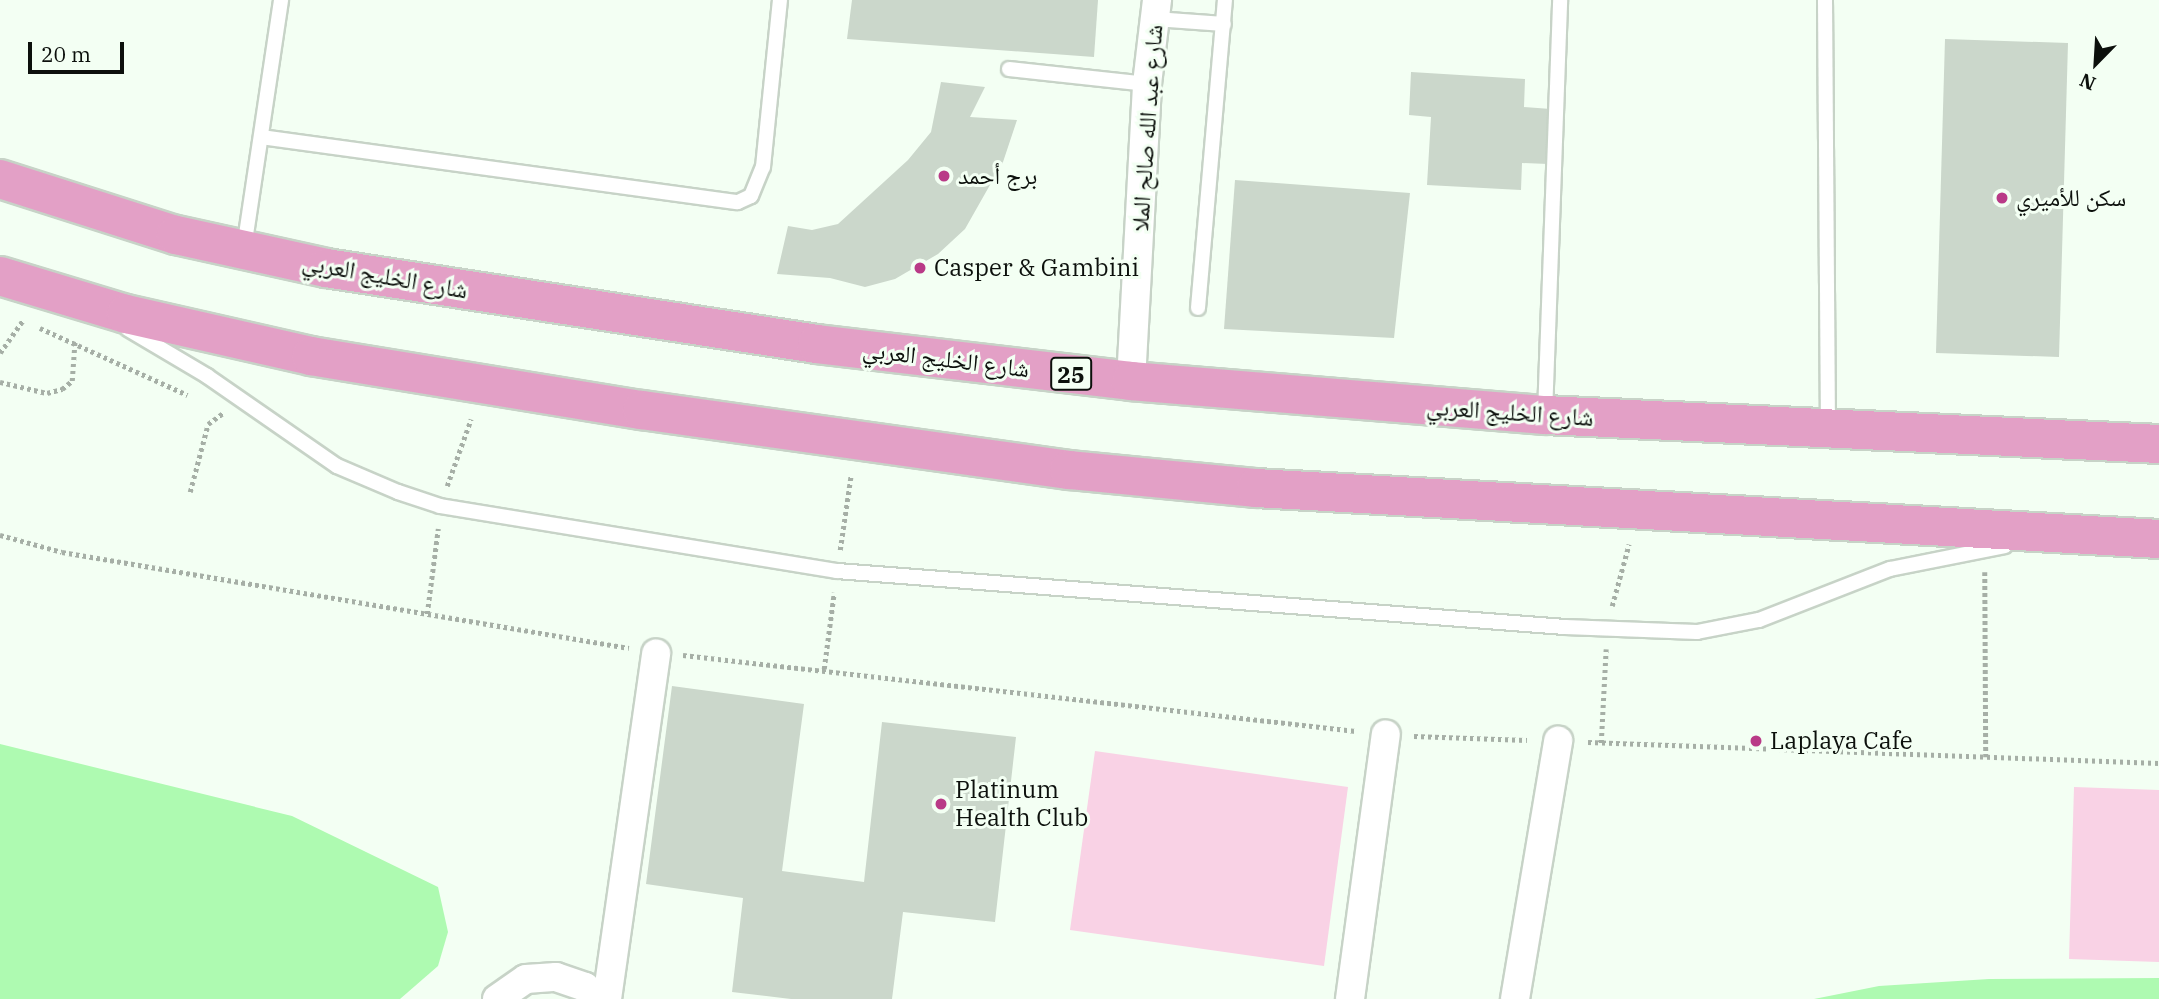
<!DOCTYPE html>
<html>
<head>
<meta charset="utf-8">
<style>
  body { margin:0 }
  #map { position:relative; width:2159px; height:999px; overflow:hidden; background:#f3fff3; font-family:"IBM Plex Serif","Noto Naskh Arabic",serif }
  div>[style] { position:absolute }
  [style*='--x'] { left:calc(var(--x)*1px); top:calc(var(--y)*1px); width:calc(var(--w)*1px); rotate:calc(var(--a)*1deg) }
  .green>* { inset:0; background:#f9d2e5 }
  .water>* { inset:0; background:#aefab1 }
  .building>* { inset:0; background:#cbd7cb }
  .path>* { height:4.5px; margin-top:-2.25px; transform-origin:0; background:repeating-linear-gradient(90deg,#a6afa6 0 3.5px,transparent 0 7px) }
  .roads { filter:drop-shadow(2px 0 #c7d3c7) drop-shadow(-2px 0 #c7d3c7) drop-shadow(0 2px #c7d3c7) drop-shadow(0 -2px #c7d3c7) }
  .lane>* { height:14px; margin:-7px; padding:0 7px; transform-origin:7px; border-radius:7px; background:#fff }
  .street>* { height:28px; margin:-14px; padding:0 14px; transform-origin:14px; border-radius:14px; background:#fff }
  .primary>* { height:38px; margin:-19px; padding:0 19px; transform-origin:19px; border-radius:19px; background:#e3a0c6 }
  .dots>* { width:19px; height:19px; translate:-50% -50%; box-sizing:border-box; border:4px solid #f3fff3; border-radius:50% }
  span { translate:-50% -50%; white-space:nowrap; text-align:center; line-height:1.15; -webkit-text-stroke:6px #f3fff3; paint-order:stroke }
  .shield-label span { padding:2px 5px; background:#f3fff3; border:2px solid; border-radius:5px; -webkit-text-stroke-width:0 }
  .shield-label { font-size:23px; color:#0c100c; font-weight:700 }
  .street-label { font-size:24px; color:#0c100c }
  .poi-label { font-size:24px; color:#0c100c }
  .left { translate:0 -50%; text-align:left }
  .north { position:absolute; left:2061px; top:28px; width:70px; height:70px; -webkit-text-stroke:5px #f3fff3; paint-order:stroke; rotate:204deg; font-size:19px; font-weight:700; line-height:28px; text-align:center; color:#0c100c }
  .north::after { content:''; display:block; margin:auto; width:24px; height:32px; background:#0c100c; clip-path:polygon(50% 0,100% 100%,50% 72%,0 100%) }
  .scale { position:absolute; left:28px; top:42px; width:96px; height:32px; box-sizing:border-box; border:4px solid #0c100c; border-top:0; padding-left:9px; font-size:21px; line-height:24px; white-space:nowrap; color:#0c100c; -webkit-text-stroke:5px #f3fff3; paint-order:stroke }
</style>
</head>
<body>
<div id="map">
  <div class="green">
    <i style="clip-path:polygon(1095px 751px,1348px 787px,1324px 966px,1070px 930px)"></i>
    <i style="clip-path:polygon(2074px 787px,2159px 790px,2159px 962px,2069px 959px)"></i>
  </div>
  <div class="water">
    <i style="clip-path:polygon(0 744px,292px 816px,438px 887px,448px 932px,438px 966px,400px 999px,0 999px)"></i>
    <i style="clip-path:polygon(2159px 978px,2159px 999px,1814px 999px,1879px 986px,1989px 979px)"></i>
  </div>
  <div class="building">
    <i style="clip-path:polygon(852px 0,1098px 0,1094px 57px,847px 39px)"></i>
    <i style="clip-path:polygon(1945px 39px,2068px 43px,2059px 357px,1936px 353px)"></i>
    <i style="clip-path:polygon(1411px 72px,1525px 79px,1524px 107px,1551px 109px,1548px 164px,1522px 163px,1521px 190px,1427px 185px,1431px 117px,1409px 115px)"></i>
    <i style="clip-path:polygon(941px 82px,985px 87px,970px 117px,1017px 120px,1003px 162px,965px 229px,938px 254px,895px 279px,865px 287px,830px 278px,777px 274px,788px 226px,812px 230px,838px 224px,908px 160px,931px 132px)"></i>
    <i style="clip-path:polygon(1235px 180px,1410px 193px,1394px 338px,1224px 329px)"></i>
    <i style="clip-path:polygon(672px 686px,804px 704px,782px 871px,864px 882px,882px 722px,1016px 737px,995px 922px,903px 912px,892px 999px,791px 999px,732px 992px,743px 898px,646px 884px)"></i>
  </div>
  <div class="path">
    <i style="--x:40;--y:328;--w:162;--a:24.4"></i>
    <i style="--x:0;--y:353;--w:39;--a:-55"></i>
    <i style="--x:0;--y:382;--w:48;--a:13.2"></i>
    <i style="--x:47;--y:393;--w:16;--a:-15"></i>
    <i style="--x:62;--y:389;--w:13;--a:-39"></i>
    <i style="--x:72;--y:381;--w:39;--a:-86"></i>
    <i style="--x:447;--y:486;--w:71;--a:-70.3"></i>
    <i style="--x:190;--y:492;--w:70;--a:-75.2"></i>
    <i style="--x:208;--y:424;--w:19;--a:-36"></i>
    <i style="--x:0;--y:535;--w:64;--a:15.3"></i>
    <i style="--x:62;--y:552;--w:575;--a:9.61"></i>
    <i style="--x:840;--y:550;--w:76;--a:-81.7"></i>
    <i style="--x:1985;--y:572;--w:185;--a:89.7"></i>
    <i style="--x:1612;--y:606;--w:64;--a:-74.7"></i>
    <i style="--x:427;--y:614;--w:86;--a:-82.6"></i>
    <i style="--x:683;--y:655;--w:677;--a:6.44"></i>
    <i style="--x:824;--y:669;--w:77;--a:-82.5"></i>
    <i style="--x:1414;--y:736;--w:113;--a:2"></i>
    <i style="--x:1588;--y:742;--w:571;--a:2.11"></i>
    <i style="--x:1601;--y:743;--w:94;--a:-87"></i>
  </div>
  <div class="roads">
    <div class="lane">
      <i style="--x:1825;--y:0;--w:426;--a:89.6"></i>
      <i style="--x:1155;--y:19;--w:69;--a:4.1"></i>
      <i style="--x:1009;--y:69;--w:139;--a:6.2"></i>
      <i style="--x:261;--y:137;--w:481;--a:7.8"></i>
      <i style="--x:738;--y:202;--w:14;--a:-25"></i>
      <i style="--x:751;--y:196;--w:31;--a:-68"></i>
      <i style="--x:763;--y:167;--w:168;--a:-84.2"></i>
      <i style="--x:244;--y:248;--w:251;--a:-81.5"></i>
      <i style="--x:1198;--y:308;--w:309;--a:-85"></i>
      <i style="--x:128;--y:329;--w:92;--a:30.7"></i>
      <i style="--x:207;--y:376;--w:158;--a:34.7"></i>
      <i style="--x:337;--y:466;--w:66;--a:23.1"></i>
      <i style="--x:398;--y:492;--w:44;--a:18.4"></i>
      <i style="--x:440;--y:506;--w:402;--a:9.3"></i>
      <i style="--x:837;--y:571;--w:730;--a:4.4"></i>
      <i style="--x:1565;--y:627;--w:132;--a:2.2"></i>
      <i style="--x:1697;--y:632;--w:63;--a:-11"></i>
      <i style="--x:1759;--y:620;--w:141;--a:-21.3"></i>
      <i style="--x:1890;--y:569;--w:117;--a:-11.3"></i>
      <i style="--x:1545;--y:414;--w:414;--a:-87.9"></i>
    </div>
    <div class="street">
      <i style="--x:1131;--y:381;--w:297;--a:-86.9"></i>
      <i style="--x:1147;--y:84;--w:85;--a:-83.2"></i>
      <i style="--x:497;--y:999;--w:35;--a:-35"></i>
      <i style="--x:526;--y:979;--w:30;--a:-4"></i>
      <i style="--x:556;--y:977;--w:31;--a:19"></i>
      <i style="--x:585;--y:987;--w:16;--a:47"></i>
      <i style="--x:607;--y:999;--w:349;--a:-81.9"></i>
      <i style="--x:1350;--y:999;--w:267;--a:-82.3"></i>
      <i style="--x:1515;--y:999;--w:262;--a:-80.5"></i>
    </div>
    <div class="primary">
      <i style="--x:0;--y:179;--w:185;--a:17.7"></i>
      <i style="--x:176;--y:235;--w:154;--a:12.4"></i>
      <i style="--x:326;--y:268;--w:497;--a:8.8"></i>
      <i style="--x:817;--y:344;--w:316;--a:6.7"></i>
      <i style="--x:1131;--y:381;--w:415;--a:4.7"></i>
      <i style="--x:1545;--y:415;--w:615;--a:2.7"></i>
      <i style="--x:0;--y:276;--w:132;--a:16.8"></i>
      <i style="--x:126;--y:314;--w:190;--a:12.8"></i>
      <i style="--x:311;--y:356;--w:335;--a:9.3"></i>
      <i style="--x:642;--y:410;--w:431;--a:8"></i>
      <i style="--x:1069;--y:470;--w:188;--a:5.5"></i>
      <i style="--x:1256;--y:488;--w:904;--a:3.23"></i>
    </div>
  </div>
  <div class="dots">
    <i style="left:944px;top:176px;background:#b93a87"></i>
    <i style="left:2002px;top:198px;background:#b93a87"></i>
    <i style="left:920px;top:268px;background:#b93a87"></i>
    <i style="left:1756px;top:741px;background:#b93a87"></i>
    <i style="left:941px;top:804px;background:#b93a87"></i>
  </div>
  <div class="shield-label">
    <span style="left:1071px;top:374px">25</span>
  </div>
  <div class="street-label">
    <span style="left:1147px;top:128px;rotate:-86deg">شارع عبد الله صالح الملا</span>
    <span style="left:385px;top:276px;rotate:10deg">شارع الخليج العربي</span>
    <span style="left:946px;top:359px;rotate:7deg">شارع الخليج العربي</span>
    <span style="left:1510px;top:412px;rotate:4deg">شارع الخليج العربي</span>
  </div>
  <div class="poi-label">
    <span class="left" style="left:958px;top:176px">برج أحمد</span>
    <span class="left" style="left:2016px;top:198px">سكن للأميري</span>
    <span class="left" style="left:934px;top:268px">Casper &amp; Gambini</span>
    <span class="left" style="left:1770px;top:741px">Laplaya Cafe</span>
    <span class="left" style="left:955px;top:804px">Platinum<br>Health Club</span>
  </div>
  <div class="north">N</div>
  <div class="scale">20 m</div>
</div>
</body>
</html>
